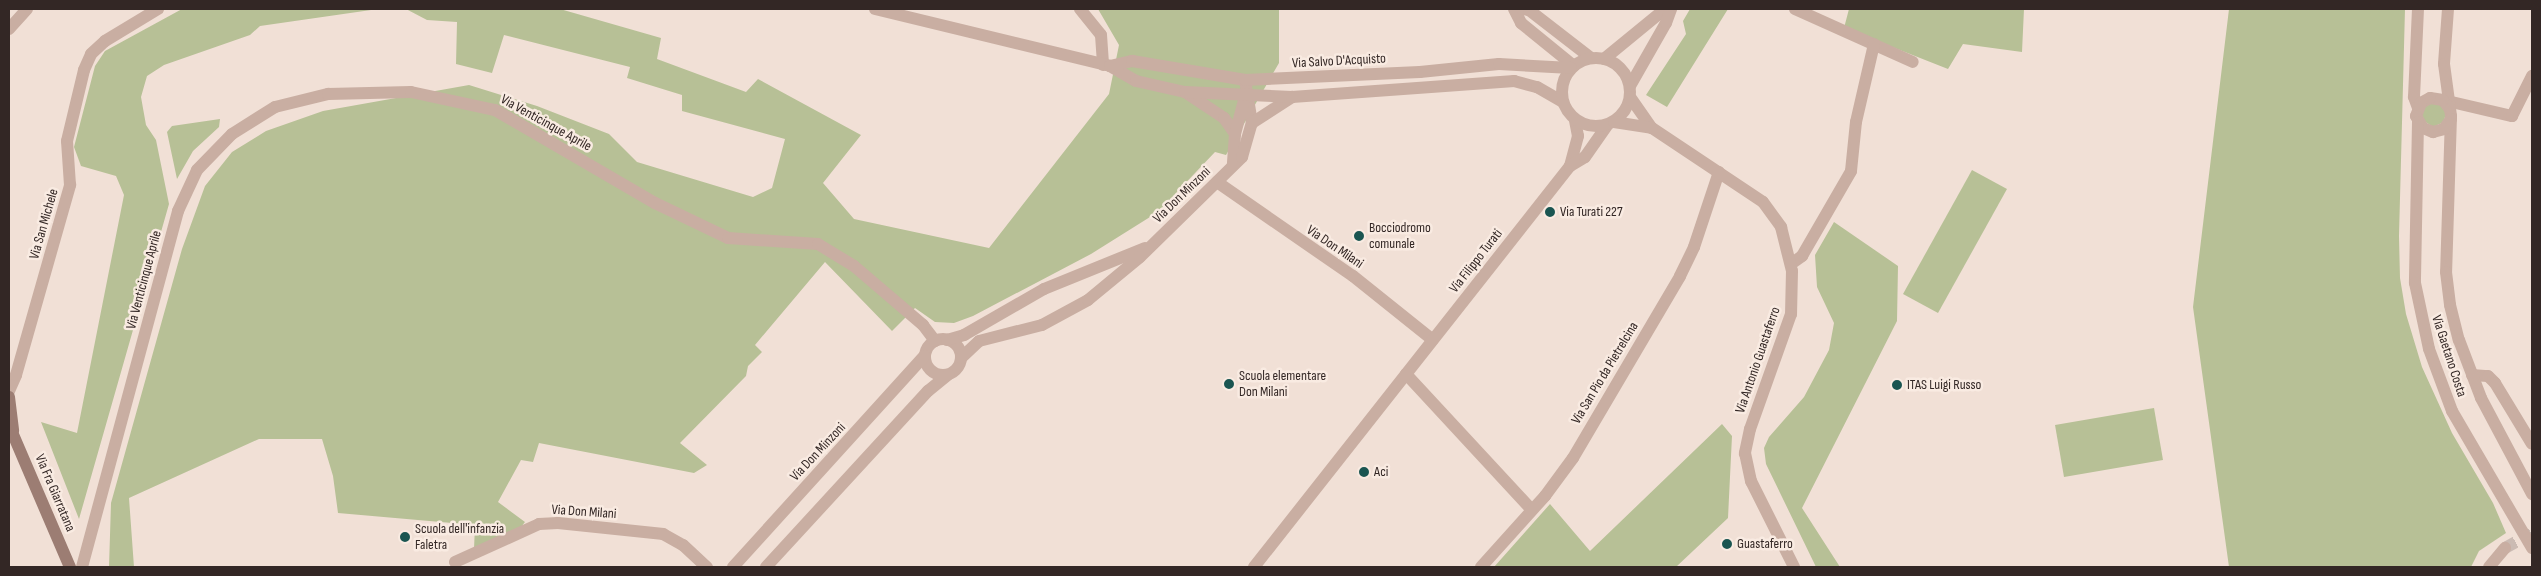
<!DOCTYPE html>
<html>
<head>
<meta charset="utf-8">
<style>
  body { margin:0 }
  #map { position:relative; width:2541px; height:576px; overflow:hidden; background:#f1e0d6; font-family:"Sofia Sans Condensed",sans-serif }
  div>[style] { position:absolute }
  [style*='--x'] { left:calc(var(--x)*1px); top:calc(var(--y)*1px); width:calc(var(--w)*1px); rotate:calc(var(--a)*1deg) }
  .green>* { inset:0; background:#b7c096 }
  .minor-tunnel>* { height:12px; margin-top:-6px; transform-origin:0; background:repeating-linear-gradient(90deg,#cbbbb3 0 12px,transparent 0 18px) }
  .minor>* { height:12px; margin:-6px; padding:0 6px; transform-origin:6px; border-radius:6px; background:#c9aea2 }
  .minor>.ring { margin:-6px; padding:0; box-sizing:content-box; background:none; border:12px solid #c9aea2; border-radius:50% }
  .tertiary>* { height:12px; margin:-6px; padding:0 6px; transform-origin:6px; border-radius:6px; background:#c9aea2 }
  .tertiary>.ring { margin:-6px; padding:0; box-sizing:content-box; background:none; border:12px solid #c9aea2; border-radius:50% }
  .secondary>* { height:12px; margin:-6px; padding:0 6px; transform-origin:6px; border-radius:6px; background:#9c7d73 }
  .dots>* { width:14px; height:14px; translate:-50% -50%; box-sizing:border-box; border:2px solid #f9ebe2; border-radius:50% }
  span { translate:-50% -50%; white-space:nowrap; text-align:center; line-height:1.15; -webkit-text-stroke:5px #f9ebe2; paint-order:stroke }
  .street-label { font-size:14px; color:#332725 }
  .poi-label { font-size:14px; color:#332725 }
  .left { translate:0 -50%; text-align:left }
  .frame { position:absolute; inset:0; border:10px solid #332725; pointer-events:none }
</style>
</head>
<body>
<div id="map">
  <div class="green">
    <i style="clip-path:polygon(182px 9px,378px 9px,260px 26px,250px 35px,164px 65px,147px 76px,141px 97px,146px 125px,156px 140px,169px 204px,79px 519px,41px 422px,77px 433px,124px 195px,116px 176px,81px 166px,74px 147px,95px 66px,105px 51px)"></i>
    <i style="clip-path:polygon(406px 9px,560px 9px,661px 38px,657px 59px,746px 92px,758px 79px,861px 135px,823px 183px,854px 219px,989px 248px,1109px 94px,1119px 45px,1098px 9px,1279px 9px,1279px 63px,1226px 155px,1215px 152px,1158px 212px,1091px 254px,973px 316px,954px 323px,935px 322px,915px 308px,892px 331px,825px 262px,755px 345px,762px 352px,748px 366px,746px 376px,680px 443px,707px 465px,694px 473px,539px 443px,533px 462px,521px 460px,498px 502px,525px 522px,521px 527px,474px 549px,475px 525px,338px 513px,333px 476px,322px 439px,259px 439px,129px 498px,134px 567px,109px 567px,111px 503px,182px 249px,205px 186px,232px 152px,266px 131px,323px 111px,469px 85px,537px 106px,609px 134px,637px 162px,753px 197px,772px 188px,785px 139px,682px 111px,682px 95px,627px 78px,630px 67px,504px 35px,492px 73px,456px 64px,457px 22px,427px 20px)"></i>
    <i style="clip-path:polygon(1690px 9px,1728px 9px,1667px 107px,1646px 95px,1686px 34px,1683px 21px)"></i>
    <i style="clip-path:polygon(1849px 9px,2024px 9px,2022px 52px,1963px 44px,1948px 69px,1844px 28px)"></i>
    <i style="clip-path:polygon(2229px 9px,2405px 9px,2399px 236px,2400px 278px,2406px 314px,2422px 367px,2452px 433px,2493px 503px,2506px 533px,2479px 551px,2471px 567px,2229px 567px,2193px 307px)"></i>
    <i style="clip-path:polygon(2428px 103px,2440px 104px,2446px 111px,2444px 122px,2433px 127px,2421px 119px,2422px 110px)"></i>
    <i style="clip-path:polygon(220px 119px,219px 127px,193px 151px,177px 179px,167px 132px,172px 126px)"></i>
    <i style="clip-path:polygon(1972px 170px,2007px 189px,1938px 313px,1903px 294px)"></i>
    <i style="clip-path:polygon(1834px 222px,1898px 266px,1897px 321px,1802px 508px,1840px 567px,1816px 567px,1766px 464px,1764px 448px,1769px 437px,1804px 397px,1829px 350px,1834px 323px,1817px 287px,1815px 255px)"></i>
    <i style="clip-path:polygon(2154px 408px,2163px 460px,2064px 477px,2055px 425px)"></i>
    <i style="clip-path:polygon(1722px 424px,1732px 436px,1728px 518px,1676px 567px,1494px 567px,1550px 504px,1590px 551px)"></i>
  </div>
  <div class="minor-tunnel">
    <i style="--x:2505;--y:548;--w:31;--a:-29"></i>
  </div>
  <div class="minor">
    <i style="--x:1080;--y:9;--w:33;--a:51"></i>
    <i style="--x:1101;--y:35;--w:30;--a:86"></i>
    <i style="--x:1514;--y:9;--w:16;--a:63"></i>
    <i style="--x:1521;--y:23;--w:68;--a:39.1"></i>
    <i style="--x:1522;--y:9;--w:7;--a:8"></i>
    <i style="--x:1529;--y:10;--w:78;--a:37.7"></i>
    <i style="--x:1795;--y:9;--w:129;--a:24.2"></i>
    <i style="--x:1604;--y:59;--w:79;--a:-39.3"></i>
    <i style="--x:1245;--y:80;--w:44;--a:80.8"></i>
    <i style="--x:1630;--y:86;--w:73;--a:-60.3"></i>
    <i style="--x:1666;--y:23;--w:15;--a:-70"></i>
    <i style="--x:1185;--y:92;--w:47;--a:33.7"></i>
    <i style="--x:1224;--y:118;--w:19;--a:55"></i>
    <i style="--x:1235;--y:134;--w:31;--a:94"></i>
    <i style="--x:2443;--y:100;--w:71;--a:13.1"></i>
    <i style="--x:2512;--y:116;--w:45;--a:-63.4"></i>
    <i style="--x:1235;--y:134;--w:38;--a:-75"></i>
    <i style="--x:1570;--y:166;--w:31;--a:-75"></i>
    <i style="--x:1578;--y:136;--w:16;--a:-101"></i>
    <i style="--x:1217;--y:182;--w:165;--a:34.7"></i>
    <i style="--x:1353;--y:276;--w:102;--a:38.7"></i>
    <i style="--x:1791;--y:264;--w:14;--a:-36"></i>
    <i style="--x:1802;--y:256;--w:98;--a:-60"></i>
    <i style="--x:1851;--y:171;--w:49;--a:-84.2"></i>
    <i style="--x:1856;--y:122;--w:80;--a:-77"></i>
    <i class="ring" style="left:925px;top:339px;width:24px;height:24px"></i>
    <i style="--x:947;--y:340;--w:18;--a:-16"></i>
    <i style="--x:964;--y:335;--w:92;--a:-29.9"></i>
    <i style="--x:1044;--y:289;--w:109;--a:-22.1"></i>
    <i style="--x:961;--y:358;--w:25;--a:-43"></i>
    <i style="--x:979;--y:341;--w:65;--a:-14.3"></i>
    <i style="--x:1042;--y:325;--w:52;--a:-28.5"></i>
    <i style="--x:1088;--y:300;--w:67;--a:-39.6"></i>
    <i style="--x:1140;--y:257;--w:143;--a:-44.4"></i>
    <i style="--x:1242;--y:157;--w:35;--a:-74"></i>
    <i style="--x:1252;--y:123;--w:48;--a:-33"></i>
    <i style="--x:1406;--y:374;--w:185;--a:47.2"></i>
    <i style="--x:2472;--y:375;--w:16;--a:4"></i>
    <i style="--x:2488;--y:376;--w:10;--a:45"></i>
    <i style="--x:2495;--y:383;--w:71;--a:58.8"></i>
    <i style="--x:9;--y:391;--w:17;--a:-66"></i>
    <i style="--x:16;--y:375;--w:198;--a:-74.1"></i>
    <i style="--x:70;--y:185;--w:44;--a:-93.9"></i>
    <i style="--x:67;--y:141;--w:73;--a:-76.5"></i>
    <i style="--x:84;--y:70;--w:17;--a:-66"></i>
    <i style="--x:91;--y:54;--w:19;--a:-43"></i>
    <i style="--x:105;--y:41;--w:62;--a:-31.1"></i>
    <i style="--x:455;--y:562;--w:92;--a:-24.3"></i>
    <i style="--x:539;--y:524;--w:19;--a:-3"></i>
    <i style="--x:558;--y:523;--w:106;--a:6"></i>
    <i style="--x:663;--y:534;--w:23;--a:29"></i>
    <i style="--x:683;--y:545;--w:33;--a:43"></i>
    <i style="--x:82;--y:567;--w:369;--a:-74.9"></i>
    <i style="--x:178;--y:211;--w:45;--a:-65.1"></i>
    <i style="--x:197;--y:170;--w:50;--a:-45.8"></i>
    <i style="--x:232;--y:134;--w:51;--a:-32.1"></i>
    <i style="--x:275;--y:107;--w:55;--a:-13.8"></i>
    <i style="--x:328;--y:94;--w:83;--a:-1.4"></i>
    <i style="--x:411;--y:92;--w:86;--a:12.1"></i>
    <i style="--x:495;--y:110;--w:185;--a:30.2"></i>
    <i style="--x:655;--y:203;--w:81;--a:25.6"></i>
    <i style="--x:728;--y:238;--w:90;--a:3.8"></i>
    <i style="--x:818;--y:244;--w:42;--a:31.4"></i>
    <i style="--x:854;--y:266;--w:91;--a:40.5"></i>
    <i style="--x:923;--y:325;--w:20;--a:53"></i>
    <i style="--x:733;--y:567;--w:285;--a:-47.8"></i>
    <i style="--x:766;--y:567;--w:239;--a:-47.4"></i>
    <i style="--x:928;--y:391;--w:26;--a:-39"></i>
    <i style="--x:1254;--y:567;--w:511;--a:-51.76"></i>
    <i style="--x:1570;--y:166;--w:17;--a:-31"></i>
    <i style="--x:1585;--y:157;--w:39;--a:-55"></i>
    <i style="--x:1481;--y:567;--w:96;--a:-48"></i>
    <i style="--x:1545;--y:496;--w:47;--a:-53.6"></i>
    <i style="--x:1573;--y:458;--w:211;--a:-59.5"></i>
    <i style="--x:1680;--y:276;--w:32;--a:-64"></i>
    <i style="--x:1694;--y:247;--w:79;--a:-71.6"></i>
    <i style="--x:2489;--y:567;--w:25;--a:-50"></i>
  </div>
  <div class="tertiary">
    <i style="--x:875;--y:9;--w:242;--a:13.6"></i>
    <i style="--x:1110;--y:66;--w:30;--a:30"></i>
    <i style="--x:1136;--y:81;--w:50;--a:12.7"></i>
    <i style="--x:1185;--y:92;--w:107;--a:2.7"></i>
    <i style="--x:1292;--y:97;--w:223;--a:-4.1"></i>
    <i style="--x:1514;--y:81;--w:24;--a:15"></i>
    <i style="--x:1537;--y:87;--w:30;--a:30"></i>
    <i style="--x:2448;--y:9;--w:55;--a:94.2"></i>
    <i style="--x:2444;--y:64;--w:52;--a:82.3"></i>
    <i style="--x:2451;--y:116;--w:156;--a:91.8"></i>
    <i style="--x:2446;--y:272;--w:33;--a:83"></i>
    <i style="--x:2450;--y:305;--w:36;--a:76"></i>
    <i style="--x:2459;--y:340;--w:62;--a:69.2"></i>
    <i style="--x:2481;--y:398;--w:109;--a:62"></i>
    <i style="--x:9;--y:29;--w:27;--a:-48"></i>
    <i class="ring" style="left:1562px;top:58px;width:56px;height:56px"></i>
    <i style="--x:1110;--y:66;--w:23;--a:-13"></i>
    <i style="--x:1132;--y:61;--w:115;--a:9.5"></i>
    <i style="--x:1245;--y:80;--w:175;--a:-2.6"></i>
    <i style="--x:1420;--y:72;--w:79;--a:-5.8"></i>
    <i style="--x:1499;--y:64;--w:72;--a:3.2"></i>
    <i style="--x:1630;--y:97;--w:38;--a:55"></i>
    <i style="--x:1652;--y:128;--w:133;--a:33.7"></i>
    <i style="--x:1763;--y:202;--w:31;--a:54"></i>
    <i style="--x:1781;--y:227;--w:45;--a:76"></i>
    <i style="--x:1792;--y:271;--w:43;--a:91.3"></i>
    <i style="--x:1791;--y:314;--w:122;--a:109.6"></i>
    <i style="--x:1750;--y:429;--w:25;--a:102"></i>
    <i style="--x:1745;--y:453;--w:29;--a:78"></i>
    <i style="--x:1751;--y:481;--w:96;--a:63.4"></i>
    <i style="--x:2418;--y:108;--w:12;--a:-110"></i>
    <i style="--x:2414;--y:97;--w:88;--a:-87.4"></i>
    <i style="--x:2450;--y:109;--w:11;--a:-128"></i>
    <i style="--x:2443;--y:100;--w:13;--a:-171"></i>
    <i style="--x:2430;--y:98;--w:10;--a:151"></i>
    <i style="--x:2421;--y:103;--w:14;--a:111"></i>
    <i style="--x:2416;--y:116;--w:14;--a:60"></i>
    <i style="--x:2423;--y:128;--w:11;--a:22"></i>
    <i style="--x:2433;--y:132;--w:11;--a:-15"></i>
    <i style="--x:2444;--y:129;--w:12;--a:-55"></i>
    <i style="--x:1614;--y:122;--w:38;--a:9"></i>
    <i style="--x:2418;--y:122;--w:161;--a:91.1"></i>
    <i style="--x:2415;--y:283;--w:67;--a:78"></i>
    <i style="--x:2429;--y:349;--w:66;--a:69.6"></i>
    <i style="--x:2452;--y:411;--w:159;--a:59.7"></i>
  </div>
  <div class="secondary">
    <i style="--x:9;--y:397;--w:34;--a:83"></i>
    <i style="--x:9;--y:425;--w:155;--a:66.8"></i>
  </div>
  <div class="dots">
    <i style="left:1550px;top:212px;background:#1a5551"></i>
    <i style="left:1359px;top:236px;background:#1a5551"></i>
    <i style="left:1229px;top:384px;background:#1a5551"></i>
    <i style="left:1897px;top:385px;background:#1a5551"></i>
    <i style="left:1364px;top:472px;background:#1a5551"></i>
    <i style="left:405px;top:537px;background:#1a5551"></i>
    <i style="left:1727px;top:544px;background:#1a5551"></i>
  </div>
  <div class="street-label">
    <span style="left:1339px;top:61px;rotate:-3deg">Via Salvo D'Acquisto</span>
    <span style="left:546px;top:123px;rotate:29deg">Via Venticinque Aprile</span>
    <span style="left:1182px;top:195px;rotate:-44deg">Via Don Minzoni</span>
    <span style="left:44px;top:224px;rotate:-74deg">Via San Michele</span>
    <span style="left:1335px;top:247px;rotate:34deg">Via Don Milani</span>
    <span style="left:1476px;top:261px;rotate:-52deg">Via Filippo Turati</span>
    <span style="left:144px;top:280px;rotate:-75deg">Via Venticinque Aprile</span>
    <span style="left:2449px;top:356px;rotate:72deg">Via Gaetano Costa</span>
    <span style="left:1758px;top:360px;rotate:-71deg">Via Antonio Guastaferro</span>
    <span style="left:1605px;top:373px;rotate:-59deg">Via San Pio da Pietrelcina</span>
    <span style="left:818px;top:452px;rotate:-47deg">Via Don Minzoni</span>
    <span style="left:55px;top:493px;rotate:67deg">Via Fra Giarratana</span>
    <span style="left:584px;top:512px;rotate:4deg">Via Don Milani</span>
  </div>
  <div class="poi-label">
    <span class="left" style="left:1560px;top:212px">Via Turati 227</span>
    <span class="left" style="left:1369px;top:236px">Bocciodromo<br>comunale</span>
    <span class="left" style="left:1239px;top:384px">Scuola elementare<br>Don Milani</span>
    <span class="left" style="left:1907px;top:385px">ITAS Luigi Russo</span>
    <span class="left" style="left:1374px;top:472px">Aci</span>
    <span class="left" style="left:415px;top:537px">Scuola dell'infanzia<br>Faletra</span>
    <span class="left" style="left:1737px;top:544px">Guastaferro</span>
  </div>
  <div class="frame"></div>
</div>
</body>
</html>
